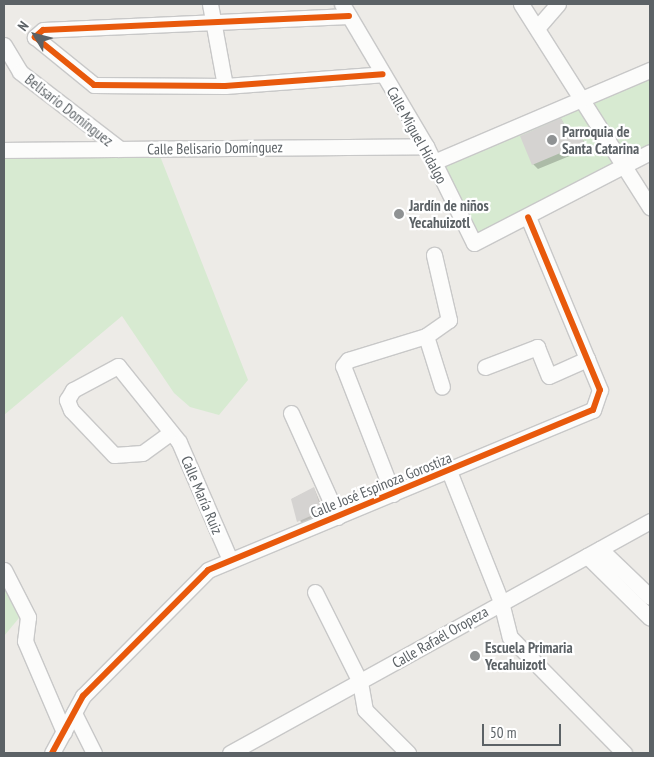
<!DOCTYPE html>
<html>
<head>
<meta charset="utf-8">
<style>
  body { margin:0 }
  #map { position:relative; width:654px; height:757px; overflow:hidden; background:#edebe7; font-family:"PT Sans Narrow",sans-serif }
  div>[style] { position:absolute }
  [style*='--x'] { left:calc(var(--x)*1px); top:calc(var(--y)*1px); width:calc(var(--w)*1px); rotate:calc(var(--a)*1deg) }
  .green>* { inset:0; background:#d7ead1 }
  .shadow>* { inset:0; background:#0003 }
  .building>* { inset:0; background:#d5d3d1 }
  .roads { filter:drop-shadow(1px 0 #c8c8c8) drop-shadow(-1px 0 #c8c8c8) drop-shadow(0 1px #c8c8c8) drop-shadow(0 -1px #c8c8c8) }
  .minor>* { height:15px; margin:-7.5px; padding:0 7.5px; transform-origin:7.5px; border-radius:7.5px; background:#fcfcfb }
  .cycleway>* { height:6px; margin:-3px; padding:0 3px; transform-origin:3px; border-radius:3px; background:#e8590c }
  .dots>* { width:14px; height:14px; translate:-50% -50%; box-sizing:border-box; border:2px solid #fff; border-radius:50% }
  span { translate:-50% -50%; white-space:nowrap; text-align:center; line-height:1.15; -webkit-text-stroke:4.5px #fff; paint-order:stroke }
  .street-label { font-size:15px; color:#5c6266 }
  .poi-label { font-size:15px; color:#5c6266; font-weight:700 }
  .left { translate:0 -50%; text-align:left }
  .frame { position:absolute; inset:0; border:5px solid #5c6266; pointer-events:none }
  .north { position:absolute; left:10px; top:10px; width:50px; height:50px; -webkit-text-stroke:4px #fff; paint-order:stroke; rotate:307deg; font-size:14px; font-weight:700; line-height:20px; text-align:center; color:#5c6266 }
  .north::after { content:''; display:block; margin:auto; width:18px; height:22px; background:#5c6266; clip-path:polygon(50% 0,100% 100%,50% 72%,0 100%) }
  .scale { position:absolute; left:482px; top:724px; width:79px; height:22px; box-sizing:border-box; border:2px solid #5c6266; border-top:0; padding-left:6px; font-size:15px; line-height:18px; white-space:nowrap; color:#5c6266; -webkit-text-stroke:4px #fff; paint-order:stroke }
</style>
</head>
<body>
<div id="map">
  <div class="green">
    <i style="clip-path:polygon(650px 71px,650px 150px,624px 164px,583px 100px)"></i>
    <i style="clip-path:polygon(581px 100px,621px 163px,474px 242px,437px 167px)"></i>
    <i style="clip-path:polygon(4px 156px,160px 156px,248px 380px,219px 415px,190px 407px,174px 393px,122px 316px,4px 415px)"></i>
    <i style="clip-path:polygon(4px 582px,19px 618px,4px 636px)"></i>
  </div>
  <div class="shadow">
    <i style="clip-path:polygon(561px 119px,572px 137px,580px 136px,589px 148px,538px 169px,533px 164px)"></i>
    <i style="clip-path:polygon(314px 488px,325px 514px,302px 525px,292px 499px)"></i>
  </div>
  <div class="building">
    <i style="clip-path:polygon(561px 118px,570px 136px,581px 135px,584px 143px,532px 165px,520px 136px)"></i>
    <i style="clip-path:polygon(314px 487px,322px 511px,297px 522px,291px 499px)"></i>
  </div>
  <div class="roads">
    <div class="minor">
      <i style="--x:210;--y:4;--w:83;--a:79.6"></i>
      <i style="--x:342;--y:4;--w:165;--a:59.4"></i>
      <i style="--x:426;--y:146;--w:108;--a:63.7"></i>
      <i style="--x:474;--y:243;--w:198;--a:-27.3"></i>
      <i style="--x:521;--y:4;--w:241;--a:57.6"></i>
      <i style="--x:349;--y:16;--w:306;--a:177.4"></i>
      <i style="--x:43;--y:30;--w:11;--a:139"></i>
      <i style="--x:35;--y:37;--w:76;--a:39.1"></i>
      <i style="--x:94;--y:85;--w:131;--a:0.4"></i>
      <i style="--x:225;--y:86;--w:158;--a:-4.3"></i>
      <i style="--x:537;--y:28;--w:32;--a:-49"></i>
      <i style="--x:4;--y:45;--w:31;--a:59"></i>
      <i style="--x:20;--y:72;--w:126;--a:37.6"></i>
      <i style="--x:4;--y:150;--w:422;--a:-0.5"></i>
      <i style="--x:434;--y:162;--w:235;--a:-23.1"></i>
      <i style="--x:426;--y:336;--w:28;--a:-35"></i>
      <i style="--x:449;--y:320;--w:67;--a:-103"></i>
      <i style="--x:485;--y:367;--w:56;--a:-21"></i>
      <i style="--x:537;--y:347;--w:31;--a:68"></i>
      <i style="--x:549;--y:376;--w:42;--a:-24.1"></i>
      <i style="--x:291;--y:413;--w:114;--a:65.7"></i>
      <i style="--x:170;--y:433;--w:34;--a:144"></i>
      <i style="--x:142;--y:453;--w:28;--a:176"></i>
      <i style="--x:114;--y:455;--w:62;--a:-133.7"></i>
      <i style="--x:71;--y:410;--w:11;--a:-112"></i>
      <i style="--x:67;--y:400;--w:12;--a:-59"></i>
      <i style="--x:73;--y:390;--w:51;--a:-28.1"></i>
      <i style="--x:118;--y:366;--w:97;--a:51.2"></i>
      <i style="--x:179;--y:442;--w:129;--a:66.6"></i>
      <i style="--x:449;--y:471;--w:141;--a:68.3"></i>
      <i style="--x:501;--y:602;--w:36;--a:76"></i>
      <i style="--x:510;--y:637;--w:163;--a:45.5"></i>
      <i style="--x:393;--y:494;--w:137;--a:-111.3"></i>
      <i style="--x:343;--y:366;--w:8;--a:-50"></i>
      <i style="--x:348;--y:360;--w:82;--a:-17.1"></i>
      <i style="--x:426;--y:336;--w:53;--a:72.6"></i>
      <i style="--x:600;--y:549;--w:69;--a:43.8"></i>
      <i style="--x:587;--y:556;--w:88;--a:44.5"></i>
      <i style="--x:4;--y:570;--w:53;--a:62.9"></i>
      <i style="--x:28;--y:617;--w:24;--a:97"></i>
      <i style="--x:25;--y:641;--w:99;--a:66.8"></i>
      <i style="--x:315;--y:592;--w:101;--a:63.4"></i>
      <i style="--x:360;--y:682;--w:28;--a:80"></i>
      <i style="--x:365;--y:710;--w:61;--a:45"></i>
      <i style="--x:74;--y:713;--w:45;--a:63.4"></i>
      <i style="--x:52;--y:753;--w:65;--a:-61.5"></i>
      <i style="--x:83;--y:696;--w:177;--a:-45.2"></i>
      <i style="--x:208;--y:570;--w:417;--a:-22.6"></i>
      <i style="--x:593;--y:410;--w:21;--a:-71"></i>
      <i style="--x:600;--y:390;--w:187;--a:-112.6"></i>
      <i style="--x:230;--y:753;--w:480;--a:-28.9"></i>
    </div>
  </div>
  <div class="cycleway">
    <i style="--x:349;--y:16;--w:306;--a:177.4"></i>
    <i style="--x:43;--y:30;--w:11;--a:139"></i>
    <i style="--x:35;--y:37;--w:76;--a:39.1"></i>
    <i style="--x:94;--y:85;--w:131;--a:0.4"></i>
    <i style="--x:225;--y:86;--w:158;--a:-4.3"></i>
    <i style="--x:52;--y:753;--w:65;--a:-61.5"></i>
    <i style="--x:83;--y:696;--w:177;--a:-45.2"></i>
    <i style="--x:208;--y:570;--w:417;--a:-22.6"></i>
    <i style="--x:593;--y:410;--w:21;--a:-71"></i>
    <i style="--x:600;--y:390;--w:187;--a:-112.6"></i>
  </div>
  <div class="dots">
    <i style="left:552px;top:140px;background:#8f9293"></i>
    <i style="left:399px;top:214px;background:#8f9293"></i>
    <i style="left:475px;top:656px;background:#8f9293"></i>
  </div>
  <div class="street-label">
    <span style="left:69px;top:110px;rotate:38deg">Belisario Domínguez</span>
    <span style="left:417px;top:135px;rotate:61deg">Calle Miguel Hidalgo</span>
    <span style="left:215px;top:148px;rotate:-1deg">Calle Belisario Domínguez</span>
    <span style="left:381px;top:485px;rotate:-22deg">Calle José Espinoza Gorostiza</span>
    <span style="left:202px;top:495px;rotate:67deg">Calle María Ruiz</span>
    <span style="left:440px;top:637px;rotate:-30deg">Calle Rafaél Oropeza</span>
  </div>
  <div class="poi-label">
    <span class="left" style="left:562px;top:140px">Parroquia de<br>Santa Catarina</span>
    <span class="left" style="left:409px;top:214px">Jardín de niños<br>Yecahuizotl</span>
    <span class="left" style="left:485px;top:656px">Escuela Primaria<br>Yecahuizotl</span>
  </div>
  <div class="frame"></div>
  <div class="north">N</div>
  <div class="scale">50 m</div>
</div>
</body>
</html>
